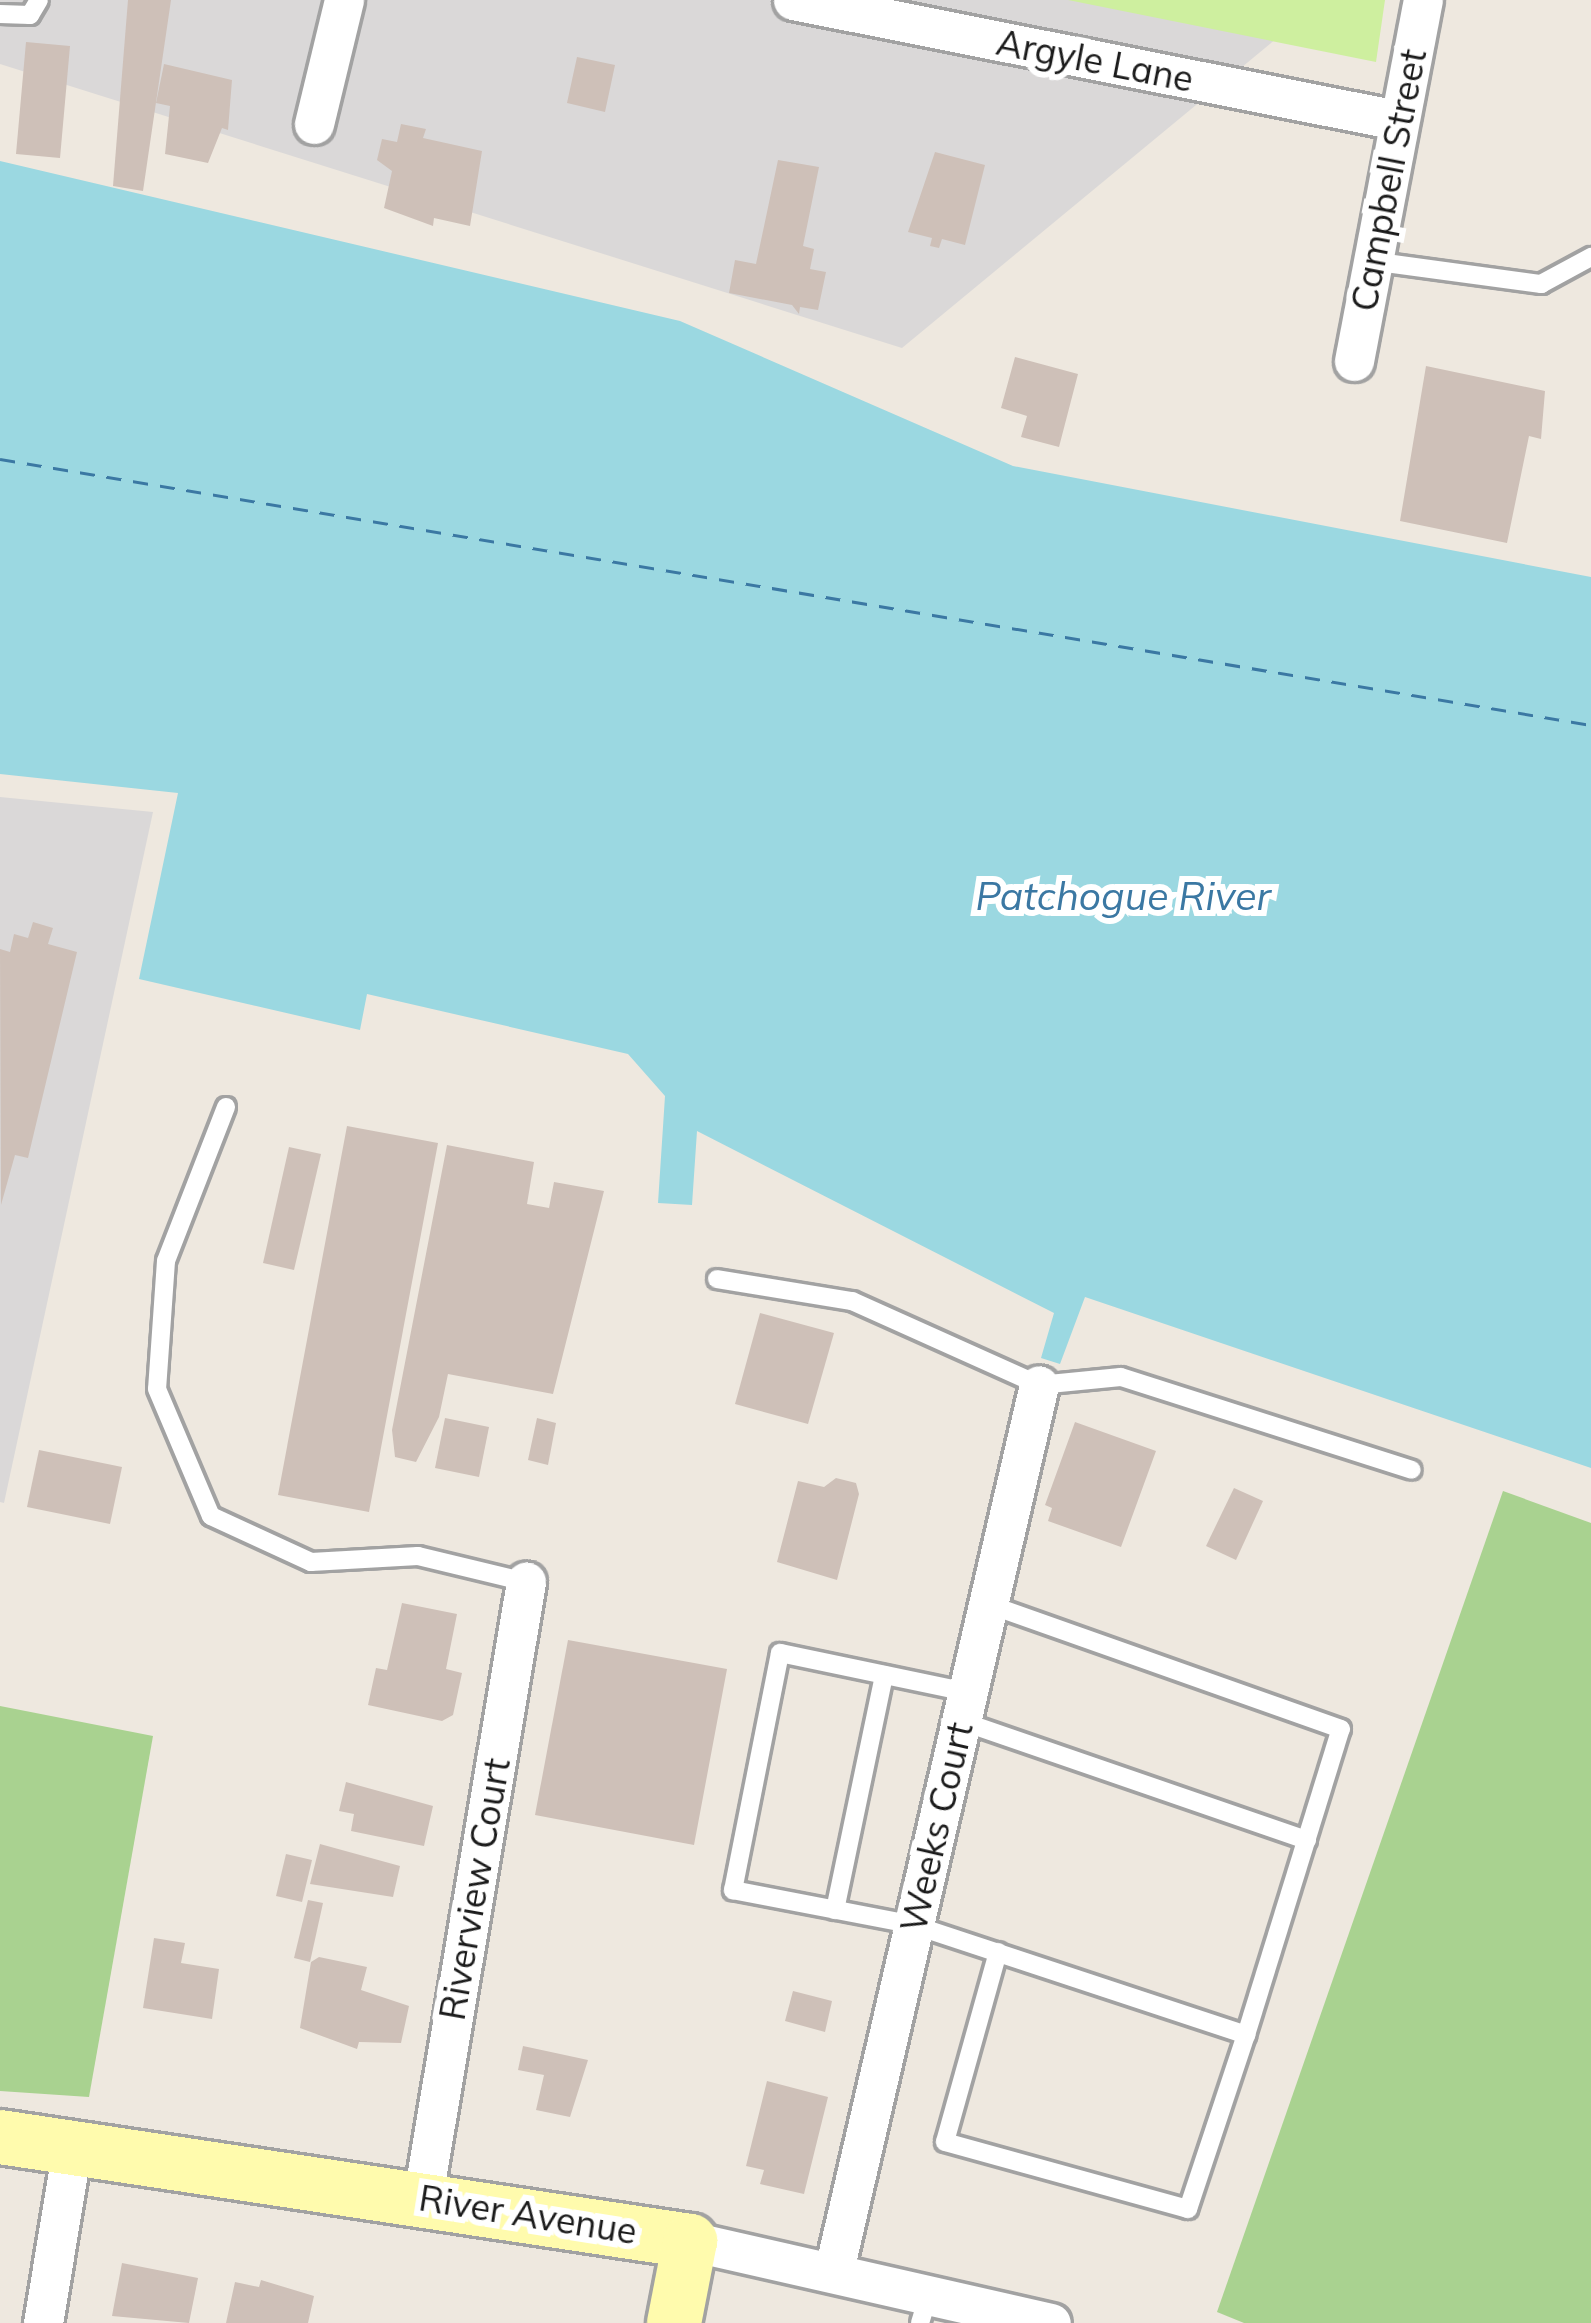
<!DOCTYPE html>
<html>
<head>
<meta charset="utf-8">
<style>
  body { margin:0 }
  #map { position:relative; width:1591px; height:2323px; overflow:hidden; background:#eee8df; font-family:Mulish,sans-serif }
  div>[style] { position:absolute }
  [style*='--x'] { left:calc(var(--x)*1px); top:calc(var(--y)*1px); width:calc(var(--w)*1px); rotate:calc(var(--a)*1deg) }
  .residential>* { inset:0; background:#dad8d8 }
  .grass>* { inset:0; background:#ceef9f }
  .forest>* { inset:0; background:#a9d290 }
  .water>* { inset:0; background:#9bd8e1 }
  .ferry>* { height:3px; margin-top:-1.5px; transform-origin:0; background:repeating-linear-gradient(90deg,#3b78a3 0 15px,transparent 0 27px) }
  .building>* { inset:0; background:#cec0b8 }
  .roads { filter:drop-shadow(3px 0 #a2a2a2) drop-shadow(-3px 0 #a2a2a2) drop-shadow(0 3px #a2a2a2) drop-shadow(0 -3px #a2a2a2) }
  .service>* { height:18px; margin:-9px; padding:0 9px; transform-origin:9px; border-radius:9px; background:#fff }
  .minor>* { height:39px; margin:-19.5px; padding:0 19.5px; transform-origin:19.5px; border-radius:19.5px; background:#fff }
  .secondary>* { height:54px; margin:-27px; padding:0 27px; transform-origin:27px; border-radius:27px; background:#fffbad }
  span { translate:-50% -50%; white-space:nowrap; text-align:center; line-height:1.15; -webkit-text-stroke:12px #fff; paint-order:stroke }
  .street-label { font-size:36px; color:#1b1b1b }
  .water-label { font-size:39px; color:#3b78a3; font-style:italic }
</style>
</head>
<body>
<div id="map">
  <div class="residential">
    <i style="clip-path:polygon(0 0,1323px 0,902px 348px,0 64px)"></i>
    <i style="clip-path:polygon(0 797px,153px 812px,4px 1503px,0 1502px)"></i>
  </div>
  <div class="grass">
    <i style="clip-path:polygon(1068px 0,1385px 0,1376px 62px)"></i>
  </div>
  <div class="forest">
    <i style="clip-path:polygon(1503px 1491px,1591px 1523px,1591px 2323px,1244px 2323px,1217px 2312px)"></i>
    <i style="clip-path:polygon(0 1706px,153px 1736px,89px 2097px,0 2091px)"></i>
  </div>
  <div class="water">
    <i style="clip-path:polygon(0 161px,680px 321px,1013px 466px,1591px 577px,1591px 1468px,1085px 1297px,1060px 1364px,1041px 1358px,1054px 1313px,697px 1131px,692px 1205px,658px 1203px,665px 1096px,628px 1054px,367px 994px,360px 1030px,139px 979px,178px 793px,0 774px)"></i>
  </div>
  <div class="ferry">
    <i style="--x:0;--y:459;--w:1613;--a:9.49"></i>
  </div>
  <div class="building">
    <i style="clip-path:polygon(128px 0,171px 0,143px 191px,113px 186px)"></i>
    <i style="clip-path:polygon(26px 42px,70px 46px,60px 158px,16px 154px)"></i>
    <i style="clip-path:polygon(577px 57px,615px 65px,605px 112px,567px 103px)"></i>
    <i style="clip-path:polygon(164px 64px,232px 80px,228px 130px,222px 128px,208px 163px,165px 154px,170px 106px,156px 103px)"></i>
    <i style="clip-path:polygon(401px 124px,426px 129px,423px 138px,482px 151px,470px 226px,434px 218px,433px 226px,384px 208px,392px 171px,377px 160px,382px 139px,397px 142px)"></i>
    <i style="clip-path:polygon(935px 152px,985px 165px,965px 245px,942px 239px,939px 248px,930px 246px,932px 238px,908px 232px)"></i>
    <i style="clip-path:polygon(778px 160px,819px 167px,803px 246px,814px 249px,810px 269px,826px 272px,818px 310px,800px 307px,799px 314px,792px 305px,729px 293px,735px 260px,756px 264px)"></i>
    <i style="clip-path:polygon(1015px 357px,1078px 374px,1059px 447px,1021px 437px,1027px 416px,1001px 408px)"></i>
    <i style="clip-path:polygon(1426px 366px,1545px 391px,1541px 439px,1529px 436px,1507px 543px,1400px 521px)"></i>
    <i style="clip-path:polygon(33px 922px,53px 928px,48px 944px,77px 952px,28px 1158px,15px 1155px,1px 1205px,0 949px,10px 952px,14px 934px,28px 938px)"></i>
    <i style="clip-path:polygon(347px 1126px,438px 1143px,369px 1512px,278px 1495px)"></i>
    <i style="clip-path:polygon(447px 1145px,534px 1162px,527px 1204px,549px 1208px,554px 1182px,604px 1191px,553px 1394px,448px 1374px,439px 1417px,416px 1462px,395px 1457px,392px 1430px)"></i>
    <i style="clip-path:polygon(289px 1147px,321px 1154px,294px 1270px,263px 1263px)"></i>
    <i style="clip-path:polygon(760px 1313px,834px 1333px,808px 1424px,735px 1404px)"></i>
    <i style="clip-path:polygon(445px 1418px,489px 1427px,479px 1477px,435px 1468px)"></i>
    <i style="clip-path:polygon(537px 1418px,556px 1423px,548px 1465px,528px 1460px)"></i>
    <i style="clip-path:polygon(1075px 1422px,1156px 1451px,1121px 1547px,1048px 1521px,1052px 1508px,1045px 1505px)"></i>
    <i style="clip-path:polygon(39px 1450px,122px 1467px,110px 1524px,27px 1507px)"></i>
    <i style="clip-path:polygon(836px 1478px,856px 1483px,859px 1494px,837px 1580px,777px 1562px,798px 1481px,824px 1487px)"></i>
    <i style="clip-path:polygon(1234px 1488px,1263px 1501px,1236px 1560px,1206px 1546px)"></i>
    <i style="clip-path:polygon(402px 1603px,457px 1614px,446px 1669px,462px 1673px,453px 1715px,442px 1721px,368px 1705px,376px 1668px,387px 1670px)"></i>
    <i style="clip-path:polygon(568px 1640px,727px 1669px,694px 1845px,535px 1815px)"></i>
    <i style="clip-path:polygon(346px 1782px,433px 1806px,424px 1846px,351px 1831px,354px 1814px,339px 1811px)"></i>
    <i style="clip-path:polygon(320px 1844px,400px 1866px,393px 1897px,310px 1884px)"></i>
    <i style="clip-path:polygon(286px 1854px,312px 1860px,302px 1902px,276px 1896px)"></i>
    <i style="clip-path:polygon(308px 1900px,323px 1903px,310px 1962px,294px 1958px)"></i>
    <i style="clip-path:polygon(154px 1938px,185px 1943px,181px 1963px,219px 1969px,212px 2019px,143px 2008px)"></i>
    <i style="clip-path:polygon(319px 1957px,367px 1967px,361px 1990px,409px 2006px,401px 2043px,359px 2042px,357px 2049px,300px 2028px,311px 1962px)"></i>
    <i style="clip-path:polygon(793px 1991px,832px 2001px,825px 2032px,785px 2021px)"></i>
    <i style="clip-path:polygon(523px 2046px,588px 2060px,570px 2117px,536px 2110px,544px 2075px,518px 2070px)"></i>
    <i style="clip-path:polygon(767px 2081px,828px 2097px,804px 2194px,760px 2184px,764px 2170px,746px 2166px)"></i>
    <i style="clip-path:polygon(122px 2263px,198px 2278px,189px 2323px,112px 2316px)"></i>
    <i style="clip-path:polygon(261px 2280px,314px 2296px,308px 2323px,226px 2323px,235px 2282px,259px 2287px)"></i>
  </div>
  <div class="roads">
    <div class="service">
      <i style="--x:0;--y:14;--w:30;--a:2"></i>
      <i style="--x:30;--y:15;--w:17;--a:-59"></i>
      <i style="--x:1371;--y:261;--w:172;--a:7.7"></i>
      <i style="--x:1541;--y:284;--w:57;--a:-28.4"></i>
      <i style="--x:226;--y:1107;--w:165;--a:111.3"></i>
      <i style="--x:166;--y:1261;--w:128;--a:94"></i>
      <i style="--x:157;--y:1389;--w:138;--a:67"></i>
      <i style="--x:211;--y:1516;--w:110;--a:24.7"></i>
      <i style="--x:311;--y:1562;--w:107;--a:-3.2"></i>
      <i style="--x:418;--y:1556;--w:111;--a:13.5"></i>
      <i style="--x:717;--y:1279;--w:137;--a:9.3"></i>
      <i style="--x:852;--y:1301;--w:205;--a:24.2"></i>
      <i style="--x:1039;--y:1385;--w:82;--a:-5.6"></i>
      <i style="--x:1121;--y:1377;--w:305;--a:17.7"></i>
      <i style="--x:967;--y:1692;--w:191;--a:-168.2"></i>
      <i style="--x:780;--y:1653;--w:242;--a:101.2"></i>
      <i style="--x:733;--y:1890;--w:184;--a:10.9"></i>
      <i style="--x:914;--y:1925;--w:350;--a:18.3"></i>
      <i style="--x:1246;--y:2035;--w:320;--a:-72.8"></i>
      <i style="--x:1341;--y:1729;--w:374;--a:-160.5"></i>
      <i style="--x:961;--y:1721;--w:366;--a:19"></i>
      <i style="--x:835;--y:1910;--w:240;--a:-78.2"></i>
      <i style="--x:998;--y:1952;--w:197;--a:105.6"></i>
      <i style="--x:945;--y:2142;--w:252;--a:15.4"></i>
      <i style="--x:1188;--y:2209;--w:183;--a:-71.6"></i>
      <i style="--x:920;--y:2323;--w:31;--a:-73"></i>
    </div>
    <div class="minor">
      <i style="--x:793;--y:0;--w:616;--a:11.24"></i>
      <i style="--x:314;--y:124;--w:128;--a:-76.4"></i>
      <i style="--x:1354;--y:361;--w:368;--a:-79.2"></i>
      <i style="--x:423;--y:2196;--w:623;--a:-80.48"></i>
      <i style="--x:690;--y:2241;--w:370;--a:12.8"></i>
      <i style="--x:834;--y:2270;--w:908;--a:-76.96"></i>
      <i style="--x:43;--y:2323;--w:178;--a:-80.6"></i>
    </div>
    <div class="secondary">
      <i style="--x:0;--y:2137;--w:698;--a:8.57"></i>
      <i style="--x:690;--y:2241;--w:84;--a:101"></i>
    </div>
  </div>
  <div class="street-label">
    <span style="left:1095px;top:60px;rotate:11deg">Argyle Lane</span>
    <span style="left:1388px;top:180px;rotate:-79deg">Campbell Street</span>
    <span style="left:936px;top:1827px;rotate:-77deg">Weeks Court</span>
    <span style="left:474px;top:1889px;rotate:-80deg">Riverview Court</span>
    <span style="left:528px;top:2214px;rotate:9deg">River Avenue</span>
  </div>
  <div class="water-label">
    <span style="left:1123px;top:896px">Patchogue River</span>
  </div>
</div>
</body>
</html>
